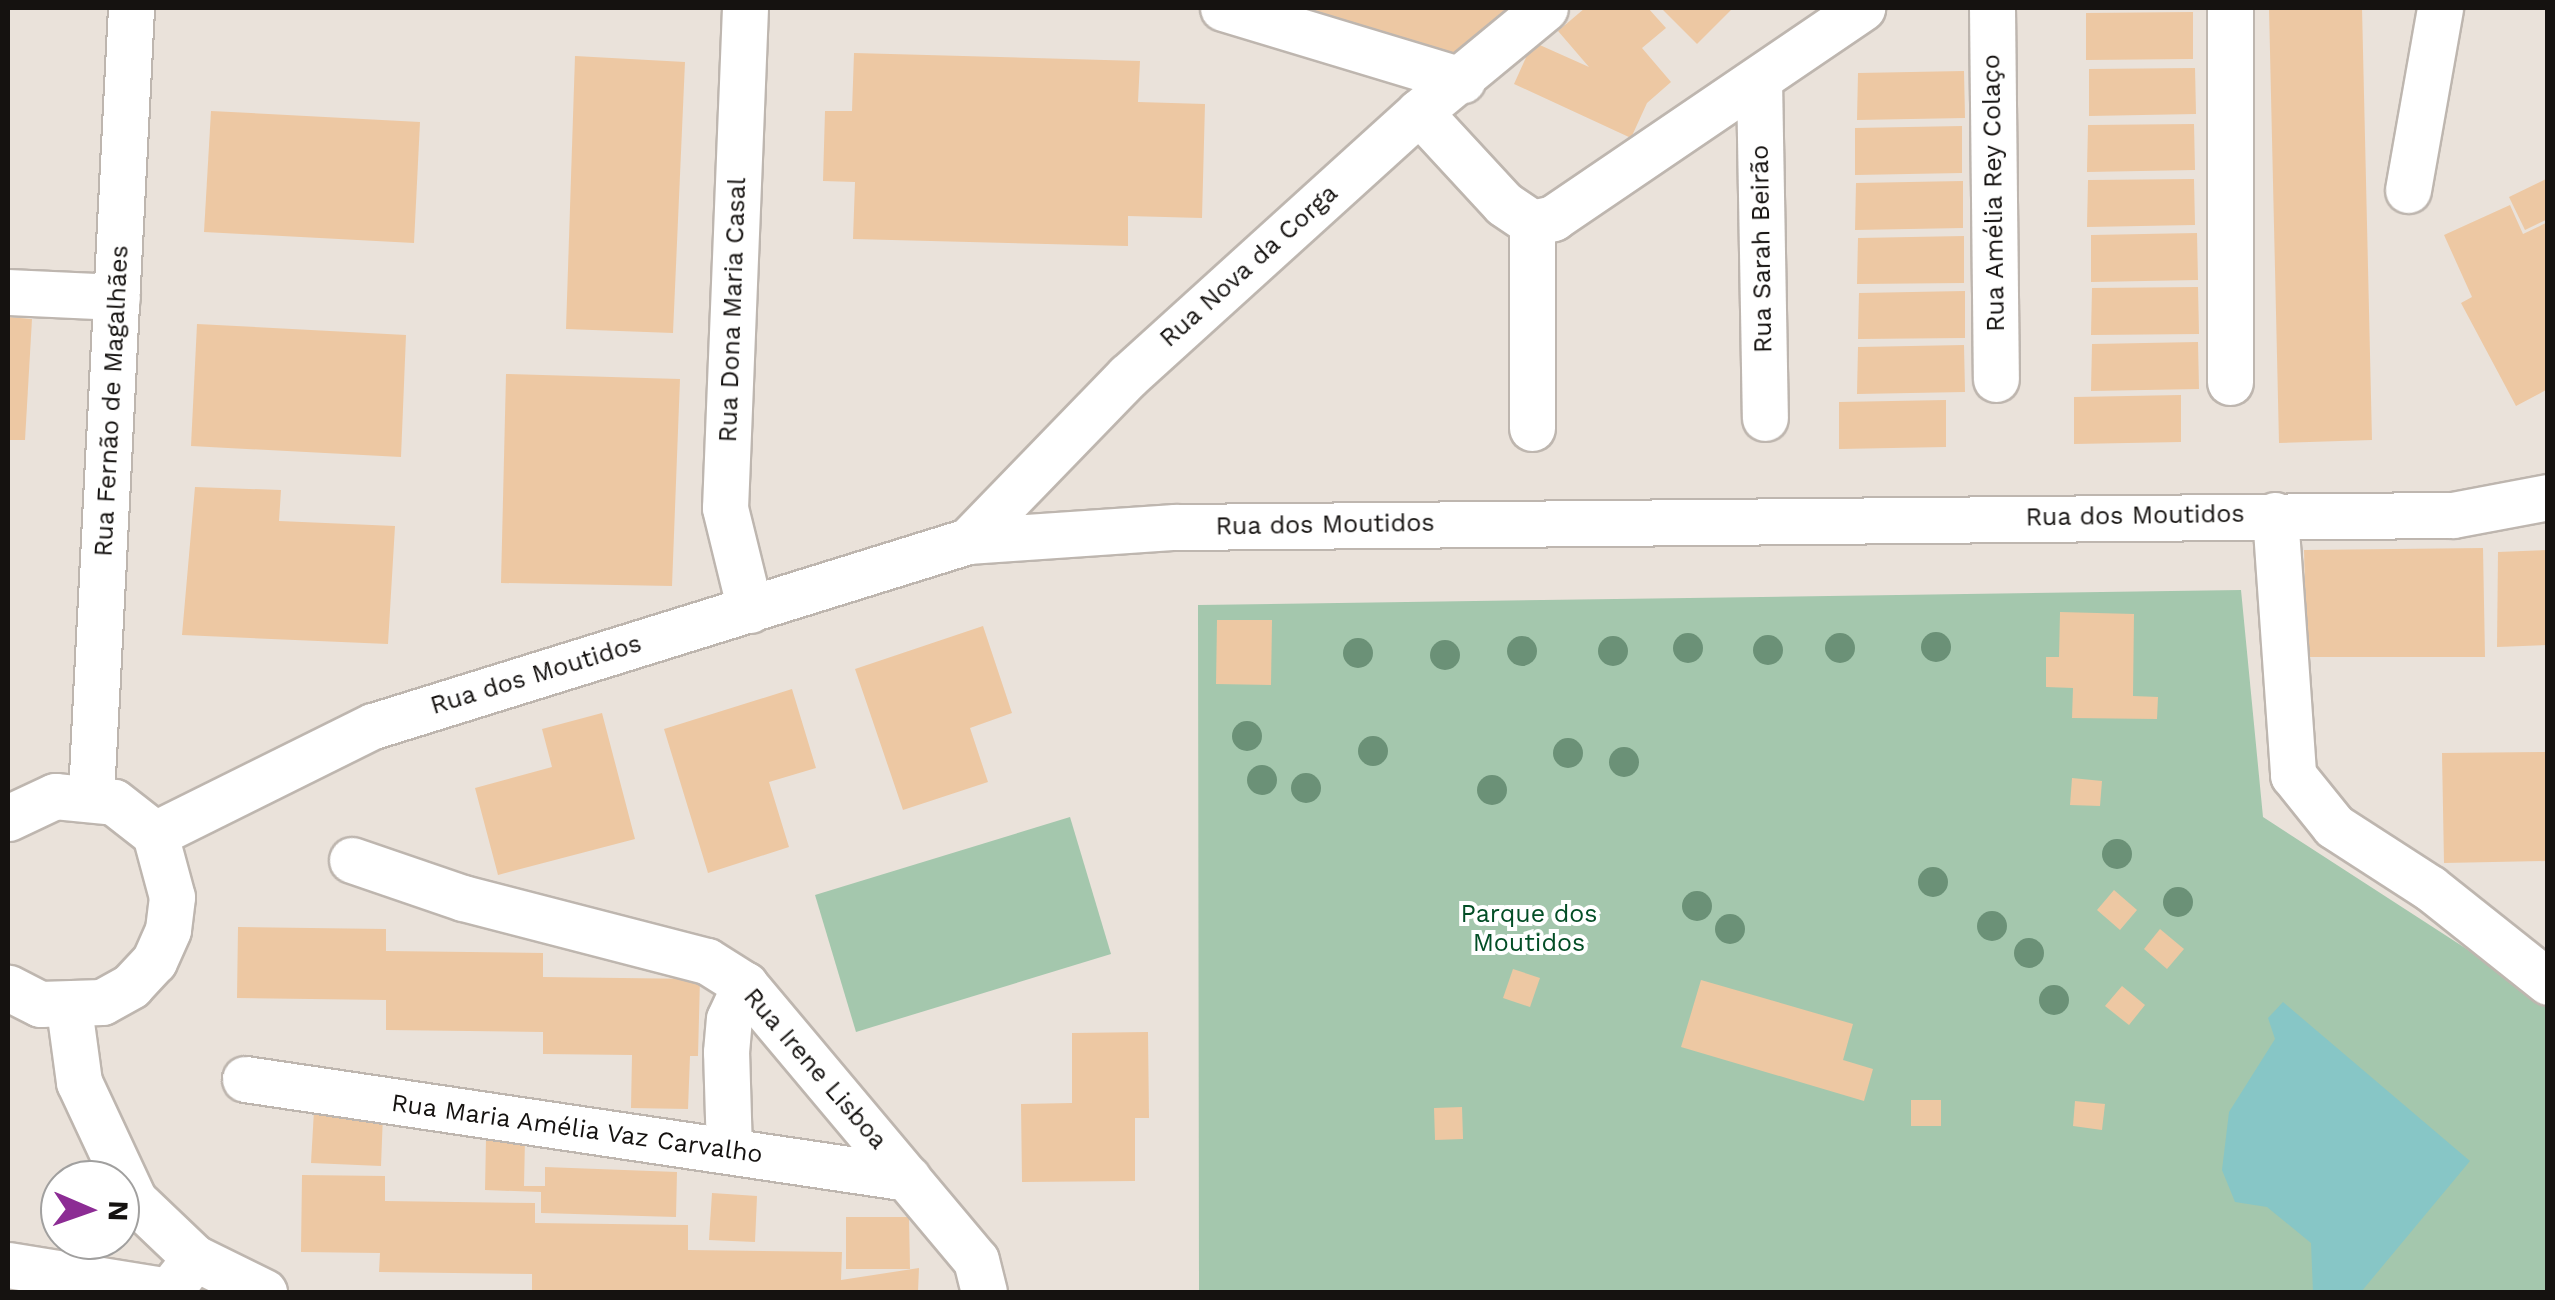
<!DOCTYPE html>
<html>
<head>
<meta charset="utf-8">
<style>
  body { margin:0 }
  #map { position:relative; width:2555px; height:1300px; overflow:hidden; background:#eae2da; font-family:"Work Sans",sans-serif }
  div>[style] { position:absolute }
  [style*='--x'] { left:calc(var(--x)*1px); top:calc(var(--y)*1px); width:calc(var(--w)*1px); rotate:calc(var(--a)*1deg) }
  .green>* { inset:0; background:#a4c7ad }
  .water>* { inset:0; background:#87c6c6 }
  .building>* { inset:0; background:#edc8a3 }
  .roads { filter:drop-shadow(2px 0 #beb6af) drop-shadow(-2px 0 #beb6af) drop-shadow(0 2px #beb6af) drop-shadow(0 -2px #beb6af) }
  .minor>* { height:45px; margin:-22.5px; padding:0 22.5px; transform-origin:22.5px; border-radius:22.5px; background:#fff }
  .trees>* { width:30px; height:30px; margin:-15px; border-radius:50%; background:#6b9177 }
  span { translate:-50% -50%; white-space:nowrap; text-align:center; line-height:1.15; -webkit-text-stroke:8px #fff; paint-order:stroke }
  .street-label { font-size:25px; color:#151210 }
  .park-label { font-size:25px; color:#034e26 }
  .frame { position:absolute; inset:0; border:10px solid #151210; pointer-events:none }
  .north { position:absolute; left:40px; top:1160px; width:100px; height:100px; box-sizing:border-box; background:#fff; border:2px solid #a1a09f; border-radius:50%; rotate:92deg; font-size:28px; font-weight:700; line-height:40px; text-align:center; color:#151210 }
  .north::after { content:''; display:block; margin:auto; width:35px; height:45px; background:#8c2c94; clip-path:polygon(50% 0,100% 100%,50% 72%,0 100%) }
</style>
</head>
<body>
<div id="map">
  <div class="green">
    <i style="clip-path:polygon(2241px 590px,2263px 817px,2547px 1001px,2547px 1292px,1199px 1292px,1198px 605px)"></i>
    <i style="clip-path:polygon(1070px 817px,1111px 954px,856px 1032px,815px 895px)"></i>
  </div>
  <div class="water">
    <i style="clip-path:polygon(2283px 1002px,2470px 1161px,2361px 1292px,2313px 1292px,2311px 1243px,2267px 1207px,2235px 1202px,2222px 1170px,2229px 1112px,2275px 1039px,2268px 1018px)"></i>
  </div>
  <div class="building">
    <i style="clip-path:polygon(1291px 8px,1518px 8px,1465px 56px)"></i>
    <i style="clip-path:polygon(1585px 8px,1648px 8px,1666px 28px,1642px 48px,1671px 82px,1647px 103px,1631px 138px,1514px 84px,1533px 42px,1589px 67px,1558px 31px)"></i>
    <i style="clip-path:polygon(1661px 8px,1733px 8px,1697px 44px)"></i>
    <i style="clip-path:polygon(2269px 8px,2362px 8px,2372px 440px,2279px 443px)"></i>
    <i style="clip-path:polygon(2193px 12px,2193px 59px,2086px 60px,2086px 13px)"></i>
    <i style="clip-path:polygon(854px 53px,1140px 61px,1138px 102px,1205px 104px,1202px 218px,1128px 216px,1128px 246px,853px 239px,855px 182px,823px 181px,825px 111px,852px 111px)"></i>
    <i style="clip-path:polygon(575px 56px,685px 62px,673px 333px,566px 329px)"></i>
    <i style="clip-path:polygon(2195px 68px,2196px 114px,2089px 116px,2089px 69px)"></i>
    <i style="clip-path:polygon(1964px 71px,1965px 118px,1857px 120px,1858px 73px)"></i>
    <i style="clip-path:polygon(211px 111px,420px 122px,414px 243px,204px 232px)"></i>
    <i style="clip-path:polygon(2194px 124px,2195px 170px,2087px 172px,2088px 125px)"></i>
    <i style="clip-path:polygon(1962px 126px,1962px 173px,1855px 175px,1855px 128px)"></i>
    <i style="clip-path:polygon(2548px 178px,2548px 219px,2525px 230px,2509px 197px)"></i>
    <i style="clip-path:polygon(2194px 179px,2195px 225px,2087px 227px,2088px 180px)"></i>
    <i style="clip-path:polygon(1963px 181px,1963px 228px,1855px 230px,1856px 183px)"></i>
    <i style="clip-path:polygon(2510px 205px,2523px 234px,2548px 222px,2548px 389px,2516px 406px,2461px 303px,2472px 297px,2444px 235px)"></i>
    <i style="clip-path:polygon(2197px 233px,2198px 280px,2091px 282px,2091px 235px)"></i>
    <i style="clip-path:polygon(1964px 236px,1964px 283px,1857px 284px,1858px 238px)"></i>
    <i style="clip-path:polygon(2198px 287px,2199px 334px,2091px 335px,2092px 288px)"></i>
    <i style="clip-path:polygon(1965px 291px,1965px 338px,1858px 339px,1859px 293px)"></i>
    <i style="clip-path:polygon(8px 317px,32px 319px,25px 440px,8px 440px)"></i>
    <i style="clip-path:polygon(197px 324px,406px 335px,401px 457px,191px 446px)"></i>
    <i style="clip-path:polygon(2198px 342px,2199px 389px,2091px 391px,2092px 344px)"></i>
    <i style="clip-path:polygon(1964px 345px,1965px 392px,1857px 394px,1858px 347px)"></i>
    <i style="clip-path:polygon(506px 374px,680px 379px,672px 586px,501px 583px)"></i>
    <i style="clip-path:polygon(2181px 395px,2181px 442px,2074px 444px,2074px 397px)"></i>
    <i style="clip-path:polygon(1946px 400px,1946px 447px,1839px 449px,1839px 402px)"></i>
    <i style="clip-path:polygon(195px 487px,281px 490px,279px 521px,395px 526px,388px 644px,182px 635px)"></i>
    <i style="clip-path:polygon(2483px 548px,2485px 657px,2307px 657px,2304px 550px)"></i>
    <i style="clip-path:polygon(2548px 550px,2548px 645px,2497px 647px,2498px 552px)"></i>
    <i style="clip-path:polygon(2060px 612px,2134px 614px,2133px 696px,2158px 697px,2157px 719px,2072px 718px,2073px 688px,2046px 687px,2046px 657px,2059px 657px)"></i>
    <i style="clip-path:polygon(1217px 620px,1272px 620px,1271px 685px,1216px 684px)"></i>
    <i style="clip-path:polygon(983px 626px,1012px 713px,970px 728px,988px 782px,903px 810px,855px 669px)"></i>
    <i style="clip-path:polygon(792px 689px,816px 768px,769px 782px,789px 847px,708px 873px,664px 729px)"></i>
    <i style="clip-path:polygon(602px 713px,635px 839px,498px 875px,475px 788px,552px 767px,542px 729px)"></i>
    <i style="clip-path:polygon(2548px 752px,2548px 861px,2444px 863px,2442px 753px)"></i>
    <i style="clip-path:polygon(2072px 778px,2102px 781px,2100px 806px,2070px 805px)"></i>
    <i style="clip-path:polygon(2114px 890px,2137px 910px,2120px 930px,2097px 910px)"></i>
    <i style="clip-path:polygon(238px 927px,386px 929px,386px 951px,543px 953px,543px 977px,700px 979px,698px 1056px,690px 1056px,688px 1109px,631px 1108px,632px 1055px,543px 1054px,543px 1032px,386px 1030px,386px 1000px,237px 998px)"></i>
    <i style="clip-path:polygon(2160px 929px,2184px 949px,2167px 969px,2144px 949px)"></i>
    <i style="clip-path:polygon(1513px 969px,1540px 978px,1530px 1007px,1503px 998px)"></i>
    <i style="clip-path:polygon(1701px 980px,1853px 1024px,1843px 1060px,1873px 1069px,1864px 1101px,1681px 1047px)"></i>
    <i style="clip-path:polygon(2122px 986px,2145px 1005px,2129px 1025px,2105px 1006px)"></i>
    <i style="clip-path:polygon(1148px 1032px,1149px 1118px,1135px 1118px,1135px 1181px,1022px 1182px,1021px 1104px,1072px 1103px,1072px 1033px)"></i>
    <i style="clip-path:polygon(1911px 1100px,1941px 1100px,1941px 1126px,1911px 1126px)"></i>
    <i style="clip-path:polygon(2075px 1101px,2105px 1104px,2102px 1130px,2073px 1126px)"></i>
    <i style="clip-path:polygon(1462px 1107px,1463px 1139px,1435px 1140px,1434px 1108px)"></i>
    <i style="clip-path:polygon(314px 1110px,383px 1114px,381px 1166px,311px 1163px)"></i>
    <i style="clip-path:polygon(486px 1138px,525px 1139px,524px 1186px,545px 1186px,545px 1167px,677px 1172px,676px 1217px,541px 1213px,541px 1192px,485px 1190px)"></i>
    <i style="clip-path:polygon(302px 1175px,385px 1176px,385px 1201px,535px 1203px,535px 1223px,688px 1225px,688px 1250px,842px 1252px,841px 1280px,919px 1268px,918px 1292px,532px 1292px,532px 1274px,379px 1272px,380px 1253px,301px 1252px)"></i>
    <i style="clip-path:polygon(712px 1193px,757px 1196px,755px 1242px,709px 1240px)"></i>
    <i style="clip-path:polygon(846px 1217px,909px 1217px,910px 1269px,846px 1269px)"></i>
  </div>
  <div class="roads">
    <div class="minor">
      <i style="--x:745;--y:8;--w:500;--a:92.29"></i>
      <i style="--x:725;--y:508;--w:105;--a:76.2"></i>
      <i style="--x:1223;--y:8;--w:250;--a:16.8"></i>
      <i style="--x:1992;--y:8;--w:371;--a:89.4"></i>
      <i style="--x:2230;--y:8;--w:374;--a:90"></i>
      <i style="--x:1759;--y:80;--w:338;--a:89"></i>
      <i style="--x:1419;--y:112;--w:125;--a:47.3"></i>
      <i style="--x:1504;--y:204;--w:34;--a:34"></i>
      <i style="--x:1532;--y:223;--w:22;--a:-13"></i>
      <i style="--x:1553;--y:218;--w:374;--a:-34.2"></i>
      <i style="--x:2408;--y:190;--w:185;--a:-80"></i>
      <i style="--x:1532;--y:223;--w:205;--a:90"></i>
      <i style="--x:8;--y:292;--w:109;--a:2.6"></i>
      <i style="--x:2275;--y:515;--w:261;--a:86"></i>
      <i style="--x:2293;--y:775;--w:65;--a:51.2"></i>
      <i style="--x:2334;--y:826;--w:114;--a:32.9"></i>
      <i style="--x:2430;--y:888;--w:151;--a:38.5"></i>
      <i style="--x:968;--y:541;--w:230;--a:-45.9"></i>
      <i style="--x:1128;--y:376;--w:393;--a:-42.2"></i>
      <i style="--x:1419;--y:112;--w:163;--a:-39.5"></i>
      <i style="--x:91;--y:795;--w:788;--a:-87.09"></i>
      <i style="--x:8;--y:818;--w:52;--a:-25.1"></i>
      <i style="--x:55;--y:796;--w:59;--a:5.8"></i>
      <i style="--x:114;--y:802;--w:52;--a:38"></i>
      <i style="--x:155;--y:834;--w:65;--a:74.9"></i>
      <i style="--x:172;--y:897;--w:33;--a:97"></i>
      <i style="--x:168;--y:930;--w:34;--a:114"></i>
      <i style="--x:154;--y:961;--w:34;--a:133"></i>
      <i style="--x:131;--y:986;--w:33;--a:151"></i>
      <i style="--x:102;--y:1002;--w:62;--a:178.2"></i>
      <i style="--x:40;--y:1004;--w:36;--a:-153"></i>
      <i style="--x:155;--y:834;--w:243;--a:-26.4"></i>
      <i style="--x:373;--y:726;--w:623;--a:-17.27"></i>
      <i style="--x:968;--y:541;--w:207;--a:-3.9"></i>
      <i style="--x:1175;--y:527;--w:1278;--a:-0.54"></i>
      <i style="--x:2453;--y:515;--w:97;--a:-10.7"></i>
      <i style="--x:352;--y:860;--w:117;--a:18.9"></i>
      <i style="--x:463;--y:898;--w:252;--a:14.5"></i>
      <i style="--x:707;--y:961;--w:45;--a:32.3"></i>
      <i style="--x:745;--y:985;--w:359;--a:50"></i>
      <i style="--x:976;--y:1260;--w:33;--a:76"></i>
      <i style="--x:69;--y:1008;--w:75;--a:82.3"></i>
      <i style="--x:79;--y:1082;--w:130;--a:65"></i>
      <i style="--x:134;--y:1200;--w:84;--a:43.6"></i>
      <i style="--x:195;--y:1258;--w:77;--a:26.2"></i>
      <i style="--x:245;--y:1079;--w:670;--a:8.49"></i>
      <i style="--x:729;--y:1151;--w:99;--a:-91.7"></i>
      <i style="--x:726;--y:1052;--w:33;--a:-85"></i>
      <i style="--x:729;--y:1019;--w:38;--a:-65"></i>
      <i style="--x:8;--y:1265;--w:163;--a:9.2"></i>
      <i style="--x:169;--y:1291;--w:42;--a:-51.8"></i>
    </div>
  </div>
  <div class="trees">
    <i style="left:1936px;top:647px"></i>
    <i style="left:1688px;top:648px"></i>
    <i style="left:1840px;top:648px"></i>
    <i style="left:1768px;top:650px"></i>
    <i style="left:1522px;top:651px"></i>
    <i style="left:1613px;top:651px"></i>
    <i style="left:1358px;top:653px"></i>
    <i style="left:1445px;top:655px"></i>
    <i style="left:1247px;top:736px"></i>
    <i style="left:1373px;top:751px"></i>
    <i style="left:1568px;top:753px"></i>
    <i style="left:1624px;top:762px"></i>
    <i style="left:1262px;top:780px"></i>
    <i style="left:1306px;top:788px"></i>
    <i style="left:1492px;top:790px"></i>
    <i style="left:2117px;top:854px"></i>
    <i style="left:1933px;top:882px"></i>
    <i style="left:2178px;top:902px"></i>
    <i style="left:1697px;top:906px"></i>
    <i style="left:1992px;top:926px"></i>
    <i style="left:1730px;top:929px"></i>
    <i style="left:2029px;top:953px"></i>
    <i style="left:2054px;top:1000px"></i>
  </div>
  <div class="street-label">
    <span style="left:1994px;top:193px;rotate:-91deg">Rua Amélia Rey Colaço</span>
    <span style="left:1762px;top:249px;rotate:-91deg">Rua Sarah Beirão</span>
    <span style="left:1249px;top:266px;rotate:-42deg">Rua Nova da Corga</span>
    <span style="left:733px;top:310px;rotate:-88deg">Rua Dona Maria Casal</span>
    <span style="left:112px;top:401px;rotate:-87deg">Rua Fernão de Magalhães</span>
    <span style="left:2135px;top:516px;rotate:-1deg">Rua dos Moutidos</span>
    <span style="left:1325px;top:525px;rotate:-1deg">Rua dos Moutidos</span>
    <span style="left:536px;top:675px;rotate:-17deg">Rua dos Moutidos</span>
    <span style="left:815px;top:1069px;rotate:49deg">Rua Irene Lisboa</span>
    <span style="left:577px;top:1129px;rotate:8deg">Rua Maria Amélia Vaz Carvalho</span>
  </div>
  <div class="park-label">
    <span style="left:1529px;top:929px">Parque dos<br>Moutidos</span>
  </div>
  <div class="frame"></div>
  <div class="north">N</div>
</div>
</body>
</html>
